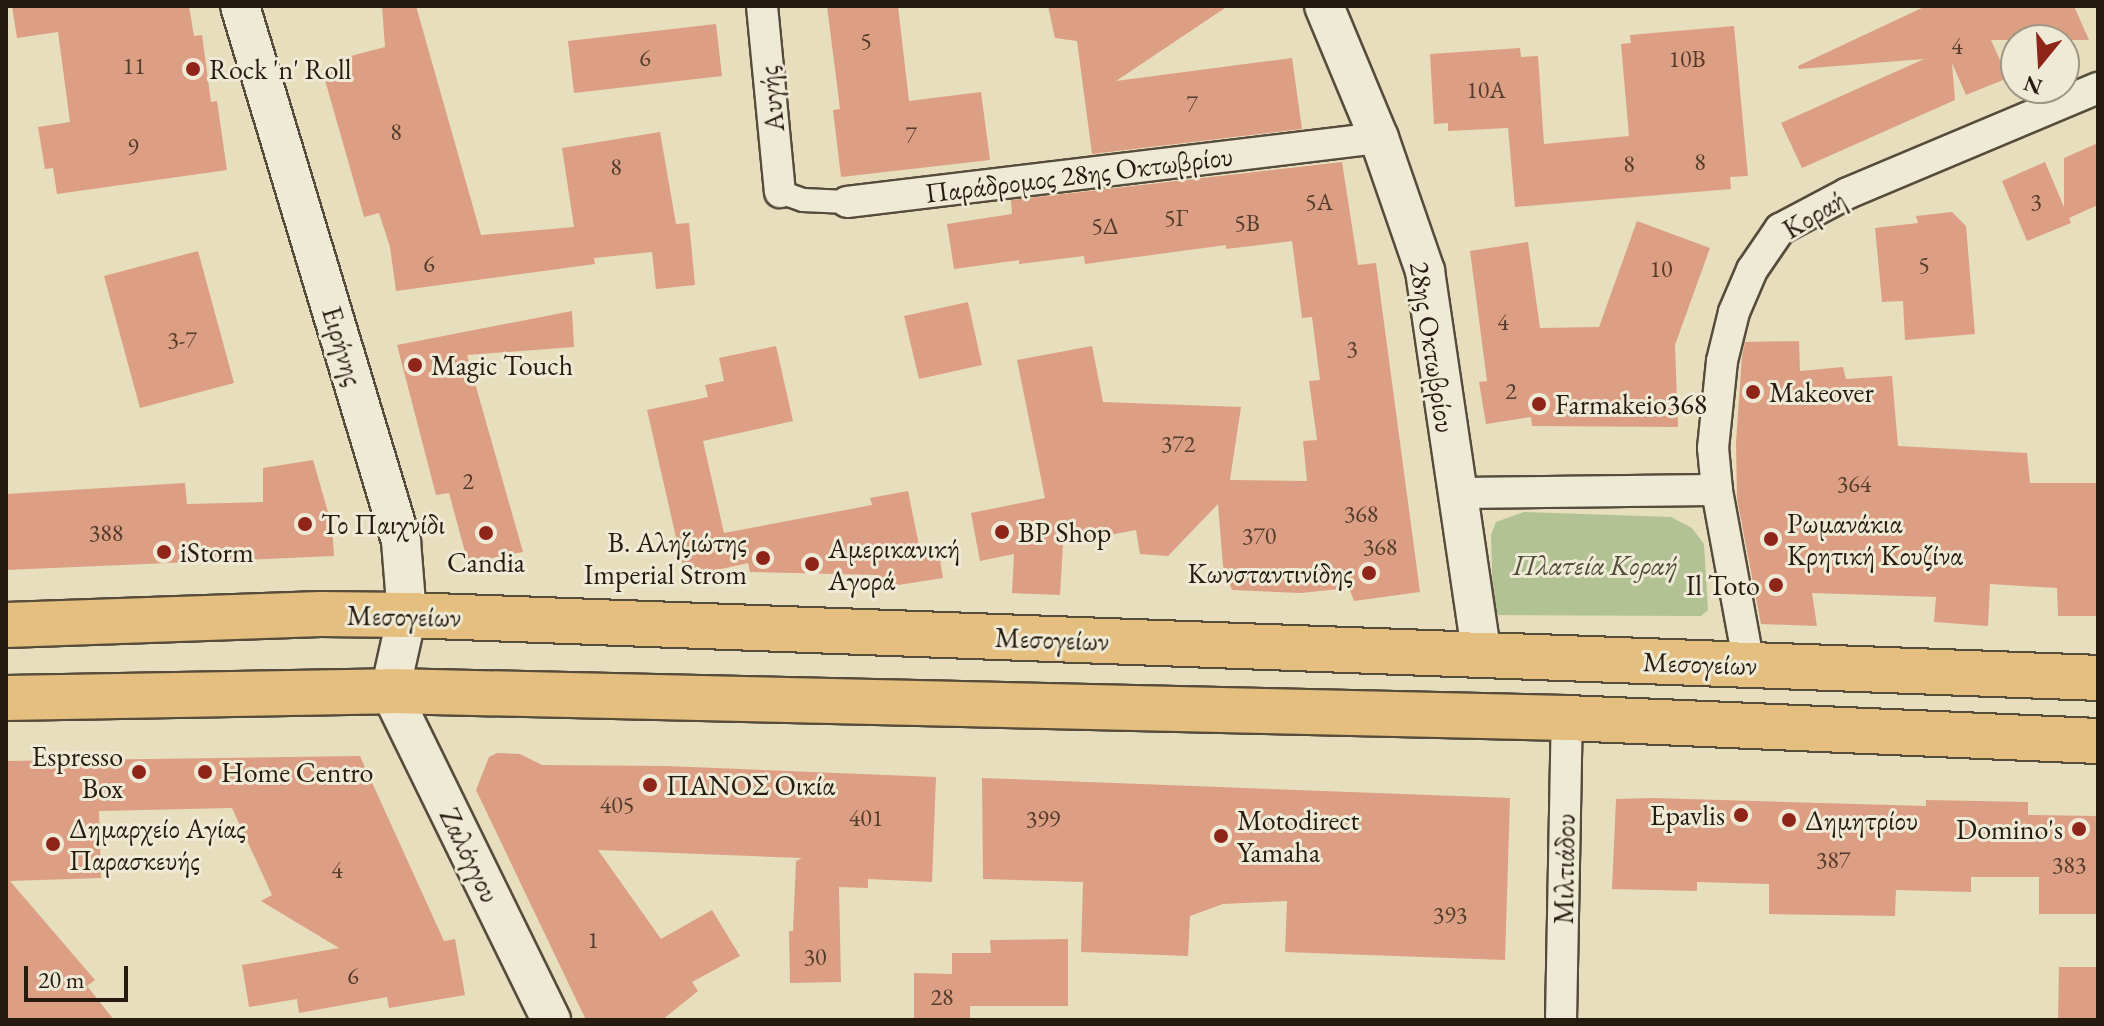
<!DOCTYPE html>
<html>
<head>
<meta charset="utf-8">
<style>
  body { margin:0 }
  #map { position:relative; width:2104px; height:1026px; overflow:hidden; background:#e7debe; font-family:"EB Garamond",serif }
  div>[style] { position:absolute }
  [style*='--x'] { left:calc(var(--x)*1px); top:calc(var(--y)*1px); width:calc(var(--w)*1px); rotate:calc(var(--a)*1deg) }
  .green>* { inset:0; background:#b2c294 }
  .building>* { inset:0; background:#dc9f83 }
  .roads { filter:drop-shadow(2px 0 #564c3b) drop-shadow(-2px 0 #564c3b) drop-shadow(0 2px #564c3b) drop-shadow(0 -2px #564c3b) }
  .pedestrian>* { height:22px; margin:-11px; padding:0 11px; transform-origin:11px; border-radius:11px; background:#efead5 }
  .minor>* { height:30px; margin:-15px; padding:0 15px; transform-origin:15px; border-radius:15px; background:#efead5 }
  .tertiary>* { height:38px; margin:-19px; padding:0 19px; transform-origin:19px; border-radius:19px; background:#efead5 }
  .primary>* { height:44px; margin:-22px; padding:0 22px; transform-origin:22px; border-radius:22px; background:#e4bf7f }
  .dots>* { width:22px; height:22px; translate:-50% -50%; box-sizing:border-box; border:4px solid #efead5; border-radius:50% }
  span { translate:-50% -50%; white-space:nowrap; text-align:center; line-height:1.15; -webkit-text-stroke:6px #efead5; paint-order:stroke }
  .number-label { font-size:24px; color:#543c2c }
  .number-label span { -webkit-text-stroke-width:0 }
  .poi-label { font-size:28px; color:#261b0f }
  .left { translate:0 -50%; text-align:left }
  .right { translate:-100% -50%; text-align:right }
  .street-label { font-size:28px; color:#261b0f }
  .park-label { font-size:28px; color:#504d37; font-style:italic }
  .frame { position:absolute; inset:0; border:8px solid #261b0f; pointer-events:none }
  .north { position:absolute; left:2000px; top:24px; width:80px; height:80px; box-sizing:border-box; background:#efead5; border:2px solid #9f9786; border-radius:50%; rotate:198deg; font-size:22px; font-weight:700; line-height:32px; text-align:center; color:#261b0f }
  .north::after { content:''; display:block; margin:auto; width:28px; height:36px; background:#8f2418; clip-path:polygon(50% 0,100% 100%,50% 72%,0 100%) }
  .scale { position:absolute; left:24px; top:966px; width:104px; height:36px; box-sizing:border-box; border:4px solid #261b0f; border-top:0; padding-left:10px; font-size:24px; line-height:28px; white-space:nowrap; color:#261b0f; -webkit-text-stroke:6px #efead5; paint-order:stroke }
</style>
</head>
<body>
<div id="map">
  <div class="green">
    <i style="clip-path:polygon(1524px 512px,1671px 517px,1692px 528px,1704px 544px,1708px 610px,1701px 616px,1498px 615px,1493px 608px,1491px 535px,1496px 522px)"></i>
  </div>
  <div class="building">
    <i style="clip-path:polygon(12px 6px,189px 6px,194px 36px,202px 35px,211px 102px,217px 101px,227px 170px,57px 194px,53px 168px,45px 169px,38px 127px,70px 122px,58px 32px,17px 38px)"></i>
    <i style="clip-path:polygon(382px 6px,416px 6px,481px 235px,574px 227px,562px 148px,660px 132px,676px 224px,689px 223px,695px 285px,656px 289px,652px 252px,594px 258px,595px 264px,396px 291px,390px 247px,379px 213px,364px 217px,323px 73px,350px 66px,347px 57px,385px 47px)"></i>
    <i style="clip-path:polygon(827px 6px,898px 6px,909px 101px,981px 92px,990px 160px,841px 177px,833px 110px,840px 109px)"></i>
    <i style="clip-path:polygon(1048px 6px,1228px 6px,1116px 81px,1292px 58px,1302px 129px,1092px 154px,1077px 41px,1055px 38px)"></i>
    <i style="clip-path:polygon(1926px 6px,2074px 6px,2089px 40px,1991px 40px,2008px 78px,1966px 95px,1952px 63px,1955px 100px,1802px 168px,1781px 123px,1924px 59px,1799px 69px,1798px 66px)"></i>
    <i style="clip-path:polygon(716px 24px,722px 76px,574px 93px,568px 41px)"></i>
    <i style="clip-path:polygon(1734px 26px,1748px 176px,1730px 177px,1731px 189px,1515px 207px,1508px 128px,1448px 131px,1448px 123px,1434px 124px,1430px 54px,1520px 48px,1521px 57px,1538px 56px,1544px 144px,1629px 136px,1621px 44px,1631px 43px,1630px 35px)"></i>
    <i style="clip-path:polygon(2098px 143px,2098px 205px,2069px 218px,2071px 223px,2027px 241px,2002px 181px,2045px 162px,2064px 207px,2064px 158px)"></i>
    <i style="clip-path:polygon(1342px 162px,1358px 265px,1376px 263px,1420px 592px,1354px 601px,1349px 588px,1301px 593px,1232px 590px,1223px 566px,1218px 504px,1168px 556px,1140px 554px,1136px 530px,1063px 544px,1060px 595px,1012px 593px,1014px 554px,980px 561px,971px 513px,1045px 498px,1017px 360px,1092px 346px,1103px 402px,1241px 407px,1230px 480px,1307px 481px,1303px 441px,1317px 440px,1309px 381px,1320px 380px,1312px 317px,1302px 318px,1292px 241px,1226px 249px,1226px 245px,1085px 264px,1084px 256px,1019px 264px,1019px 260px,954px 269px,947px 224px,1012px 214px,1011px 200px)"></i>
    <i style="clip-path:polygon(1952px 212px,1966px 226px,1975px 334px,1905px 340px,1903px 301px,1882px 302px,1875px 228px,1918px 223px,1916px 216px)"></i>
    <i style="clip-path:polygon(1637px 221px,1710px 248px,1675px 345px,1678px 427px,1532px 426px,1531px 417px,1486px 424px,1479px 382px,1487px 381px,1470px 251px,1528px 242px,1540px 328px,1599px 327px)"></i>
    <i style="clip-path:polygon(198px 251px,234px 383px,140px 408px,104px 276px)"></i>
    <i style="clip-path:polygon(968px 302px,982px 365px,919px 379px,904px 316px)"></i>
    <i style="clip-path:polygon(572px 311px,574px 347px,467px 355px,523px 552px,468px 563px,449px 493px,436px 495px,397px 345px)"></i>
    <i style="clip-path:polygon(1799px 341px,1800px 371px,1843px 367px,1846px 379px,1892px 376px,1898px 446px,2027px 453px,2030px 483px,2096px 483px,2098px 616px,2058px 616px,2057px 588px,1990px 584px,1988px 626px,1934px 622px,1936px 597px,1812px 593px,1817px 626px,1761px 624px,1737px 499px,1736px 442px,1742px 356px,1745px 342px)"></i>
    <i style="clip-path:polygon(776px 346px,793px 421px,703px 441px,724px 533px,872px 505px,870px 498px,908px 491px,920px 550px,938px 548px,943px 578px,879px 588px,877px 575px,750px 572px,748px 563px,685px 577px,647px 410px,708px 397px,705px 385px,724px 381px,719px 358px)"></i>
    <i style="clip-path:polygon(313px 460px,332px 526px,334px 556px,6px 570px,6px 494px,185px 483px,187px 504px,263px 502px,263px 468px)"></i>
    <i style="clip-path:polygon(497px 753px,520px 754px,542px 765px,667px 766px,936px 777px,932px 882px,868px 879px,868px 888px,839px 887px,841px 982px,790px 983px,789px 931px,793px 931px,796px 861px,802px 858px,598px 850px,661px 939px,712px 910px,740px 956px,692px 982px,698px 991px,662px 1020px,586px 1020px,476px 790px,489px 757px)"></i>
    <i style="clip-path:polygon(360px 756px,444px 941px,455px 939px,465px 995px,389px 1008px,387px 997px,299px 1013px,297px 999px,249px 1007px,242px 965px,339px 948px,261px 901px,272px 895px,232px 808px,99px 811px,101px 878px,10px 881px,95px 980px,87px 986px,114px 1020px,6px 1020px,6px 761px)"></i>
    <i style="clip-path:polygon(982px 778px,1510px 798px,1505px 960px,1285px 952px,1287px 901px,1223px 904px,1190px 916px,1188px 956px,1081px 952px,1083px 882px,983px 879px)"></i>
    <i style="clip-path:polygon(1653px 798px,1926px 806px,1926px 800px,2028px 802px,2028px 815px,2098px 816px,2098px 914px,2039px 914px,2039px 877px,1971px 877px,1971px 892px,1896px 890px,1895px 916px,1769px 914px,1769px 884px,1697px 882px,1697px 891px,1612px 889px,1616px 799px)"></i>
    <i style="clip-path:polygon(1068px 939px,1068px 1006px,970px 1006px,970px 1020px,914px 1020px,914px 973px,952px 974px,952px 953px,991px 953px,990px 940px)"></i>
    <i style="clip-path:polygon(2059px 967px,2098px 967px,2098px 1020px,2058px 1020px)"></i>
  </div>
  <div class="roads">
    <div class="pedestrian">
      <i style="--x:780;--y:192;--w:24;--a:19"></i>
      <i style="--x:803;--y:200;--w:44;--a:2.6"></i>
    </div>
    <div class="minor">
      <i style="--x:762;--y:6;--w:187;--a:84.5"></i>
      <i style="--x:847;--y:202;--w:536;--a:-6.86"></i>
      <i style="--x:1456;--y:493;--w:261;--a:-0.7"></i>
      <i style="--x:1749;--y:665;--w:178;--a:-100.4"></i>
      <i style="--x:1717;--y:490;--w:42;--a:-95.4"></i>
      <i style="--x:1713;--y:448;--w:87;--a:-84.1"></i>
      <i style="--x:1722;--y:361;--w:50;--a:-76.2"></i>
      <i style="--x:1734;--y:312;--w:46;--a:-66.8"></i>
      <i style="--x:1752;--y:270;--w:50;--a:-55.7"></i>
      <i style="--x:1780;--y:229;--w:77;--a:-27.9"></i>
      <i style="--x:1848;--y:193;--w:271;--a:-22.8"></i>
      <i style="--x:1561;--y:1020;--w:302;--a:-88.9"></i>
    </div>
    <div class="tertiary">
      <i style="--x:240;--y:6;--w:559;--a:73.25"></i>
      <i style="--x:401;--y:541;--w:74;--a:85.4"></i>
      <i style="--x:407;--y:615;--w:78;--a:102.6"></i>
      <i style="--x:390;--y:691;--w:366;--a:63.9"></i>
      <i style="--x:1324;--y:6;--w:143;--a:67.4"></i>
      <i style="--x:1379;--y:138;--w:141;--a:70.9"></i>
      <i style="--x:1425;--y:271;--w:388;--a:81.6"></i>
    </div>
    <div class="primary">
      <i style="--x:6;--y:625;--w:315;--a:-2"></i>
      <i style="--x:321;--y:614;--w:86;--a:0.7"></i>
      <i style="--x:407;--y:615;--w:1692;--a:2.13"></i>
      <i style="--x:6;--y:698;--w:384;--a:-1"></i>
      <i style="--x:390;--y:691;--w:1177;--a:1.31"></i>
      <i style="--x:1567;--y:718;--w:531;--a:2.48"></i>
    </div>
  </div>
  <div class="dots">
    <i style="left:193px;top:69px;background:#8f2418"></i>
    <i style="left:415px;top:365px;background:#8f2418"></i>
    <i style="left:1753px;top:392px;background:#8f2418"></i>
    <i style="left:1539px;top:404px;background:#8f2418"></i>
    <i style="left:305px;top:524px;background:#8f2418"></i>
    <i style="left:1002px;top:532px;background:#8f2418"></i>
    <i style="left:486px;top:533px;background:#8f2418"></i>
    <i style="left:1771px;top:539px;background:#8f2418"></i>
    <i style="left:164px;top:552px;background:#8f2418"></i>
    <i style="left:763px;top:558px;background:#8f2418"></i>
    <i style="left:812px;top:564px;background:#8f2418"></i>
    <i style="left:1369px;top:573px;background:#8f2418"></i>
    <i style="left:1776px;top:585px;background:#8f2418"></i>
    <i style="left:139px;top:772px;background:#8f2418"></i>
    <i style="left:205px;top:772px;background:#8f2418"></i>
    <i style="left:650px;top:785px;background:#8f2418"></i>
    <i style="left:1741px;top:815px;background:#8f2418"></i>
    <i style="left:1789px;top:820px;background:#8f2418"></i>
    <i style="left:2079px;top:829px;background:#8f2418"></i>
    <i style="left:1221px;top:836px;background:#8f2418"></i>
    <i style="left:53px;top:844px;background:#8f2418"></i>
  </div>
  <div class="number-label">
    <span style="left:866px;top:41px">5</span>
    <span style="left:1957px;top:46px">4</span>
    <span style="left:645px;top:58px">6</span>
    <span style="left:1687px;top:59px">10Β</span>
    <span style="left:134px;top:66px">11</span>
    <span style="left:1486px;top:90px">10Α</span>
    <span style="left:1192px;top:104px">7</span>
    <span style="left:396px;top:132px">8</span>
    <span style="left:911px;top:135px">7</span>
    <span style="left:133px;top:147px">9</span>
    <span style="left:1700px;top:162px">8</span>
    <span style="left:1629px;top:164px">8</span>
    <span style="left:616px;top:167px">8</span>
    <span style="left:1319px;top:202px">5Α</span>
    <span style="left:2036px;top:202px">3</span>
    <span style="left:1176px;top:218px">5Γ</span>
    <span style="left:1247px;top:223px">5Β</span>
    <span style="left:1105px;top:226px">5Δ</span>
    <span style="left:429px;top:264px">6</span>
    <span style="left:1924px;top:265px">5</span>
    <span style="left:1661px;top:269px">10</span>
    <span style="left:1503px;top:322px">4</span>
    <span style="left:182px;top:340px">3-7</span>
    <span style="left:1352px;top:349px">3</span>
    <span style="left:1511px;top:391px">2</span>
    <span style="left:1178px;top:444px">372</span>
    <span style="left:468px;top:481px">2</span>
    <span style="left:1854px;top:484px">364</span>
    <span style="left:1361px;top:514px">368</span>
    <span style="left:106px;top:533px">388</span>
    <span style="left:1259px;top:536px">370</span>
    <span style="left:1380px;top:547px">368</span>
    <span style="left:617px;top:805px">405</span>
    <span style="left:866px;top:818px">401</span>
    <span style="left:1043px;top:819px">399</span>
    <span style="left:1833px;top:860px">387</span>
    <span style="left:2069px;top:865px">383</span>
    <span style="left:337px;top:870px">4</span>
    <span style="left:1450px;top:915px">393</span>
    <span style="left:593px;top:940px">1</span>
    <span style="left:815px;top:957px">30</span>
    <span style="left:353px;top:976px">6</span>
    <span style="left:942px;top:997px">28</span>
  </div>
  <div class="poi-label">
    <span class="left" style="left:209px;top:69px">Rock 'n' Roll</span>
    <span class="left" style="left:431px;top:365px">Magic Touch</span>
    <span class="left" style="left:1769px;top:392px">Makeover</span>
    <span class="left" style="left:1555px;top:404px">Farmakeio368</span>
    <span class="left" style="left:1787px;top:539px">Ρωμανάκια<br>Κρητική Κουζίνα</span>
    <span class="left" style="left:321px;top:524px">Το Παιχνίδι</span>
    <span class="left" style="left:1018px;top:532px">BP Shop</span>
    <span class="right" style="left:747px;top:558px">Β. Αληζιώτης<br>Imperial Strom</span>
    <span class="left" style="left:828px;top:564px">Αμερικανική<br>Αγορά</span>
    <span class="left" style="left:180px;top:552px">iStorm</span>
    <span style="left:486px;top:562px">Candia</span>
    <span class="right" style="left:1353px;top:573px">Κωνσταντινίδης</span>
    <span class="right" style="left:1760px;top:585px">Il Toto</span>
    <span class="right" style="left:123px;top:772px">Espresso<br>Box</span>
    <span class="left" style="left:221px;top:772px">Home Centro</span>
    <span class="left" style="left:666px;top:785px">ΠΑΝΟΣ Οικία</span>
    <span class="right" style="left:1725px;top:815px">Epavlis</span>
    <span class="left" style="left:1237px;top:836px">Motodirect<br>Yamaha</span>
    <span class="left" style="left:1805px;top:820px">Δημητρίου</span>
    <span class="left" style="left:69px;top:844px">Δημαρχείο Αγίας<br>Παρασκευής</span>
    <span class="right" style="left:2063px;top:829px">Domino's</span>
  </div>
  <div class="street-label">
    <span style="left:771px;top:99px;rotate:-96deg">Αυγής</span>
    <span style="left:1079px;top:174px;rotate:-7deg">Παράδρομος 28ης Οκτωβρίου</span>
    <span style="left:1814px;top:214px;rotate:-31deg">Κοραή</span>
    <span style="left:343px;top:346px;rotate:73deg">Ειρήνης</span>
    <span style="left:1433px;top:347px;rotate:81deg">28ης Οκτωβρίου</span>
    <span style="left:404px;top:616px;rotate:1deg">Μεσογείων</span>
    <span style="left:1052px;top:639px;rotate:2deg">Μεσογείων</span>
    <span style="left:1700px;top:663px;rotate:2deg">Μεσογείων</span>
    <span style="left:470px;top:855px;rotate:64deg">Ζαλόγγου</span>
    <span style="left:1564px;top:869px;rotate:-89deg">Μιλτιάδου</span>
  </div>
  <div class="park-label">
    <span style="left:1595px;top:565px">Πλατεία Κοραή</span>
  </div>
  <div class="frame"></div>
  <div class="north">N</div>
  <div class="scale">20 m</div>
</div>
</body>
</html>
